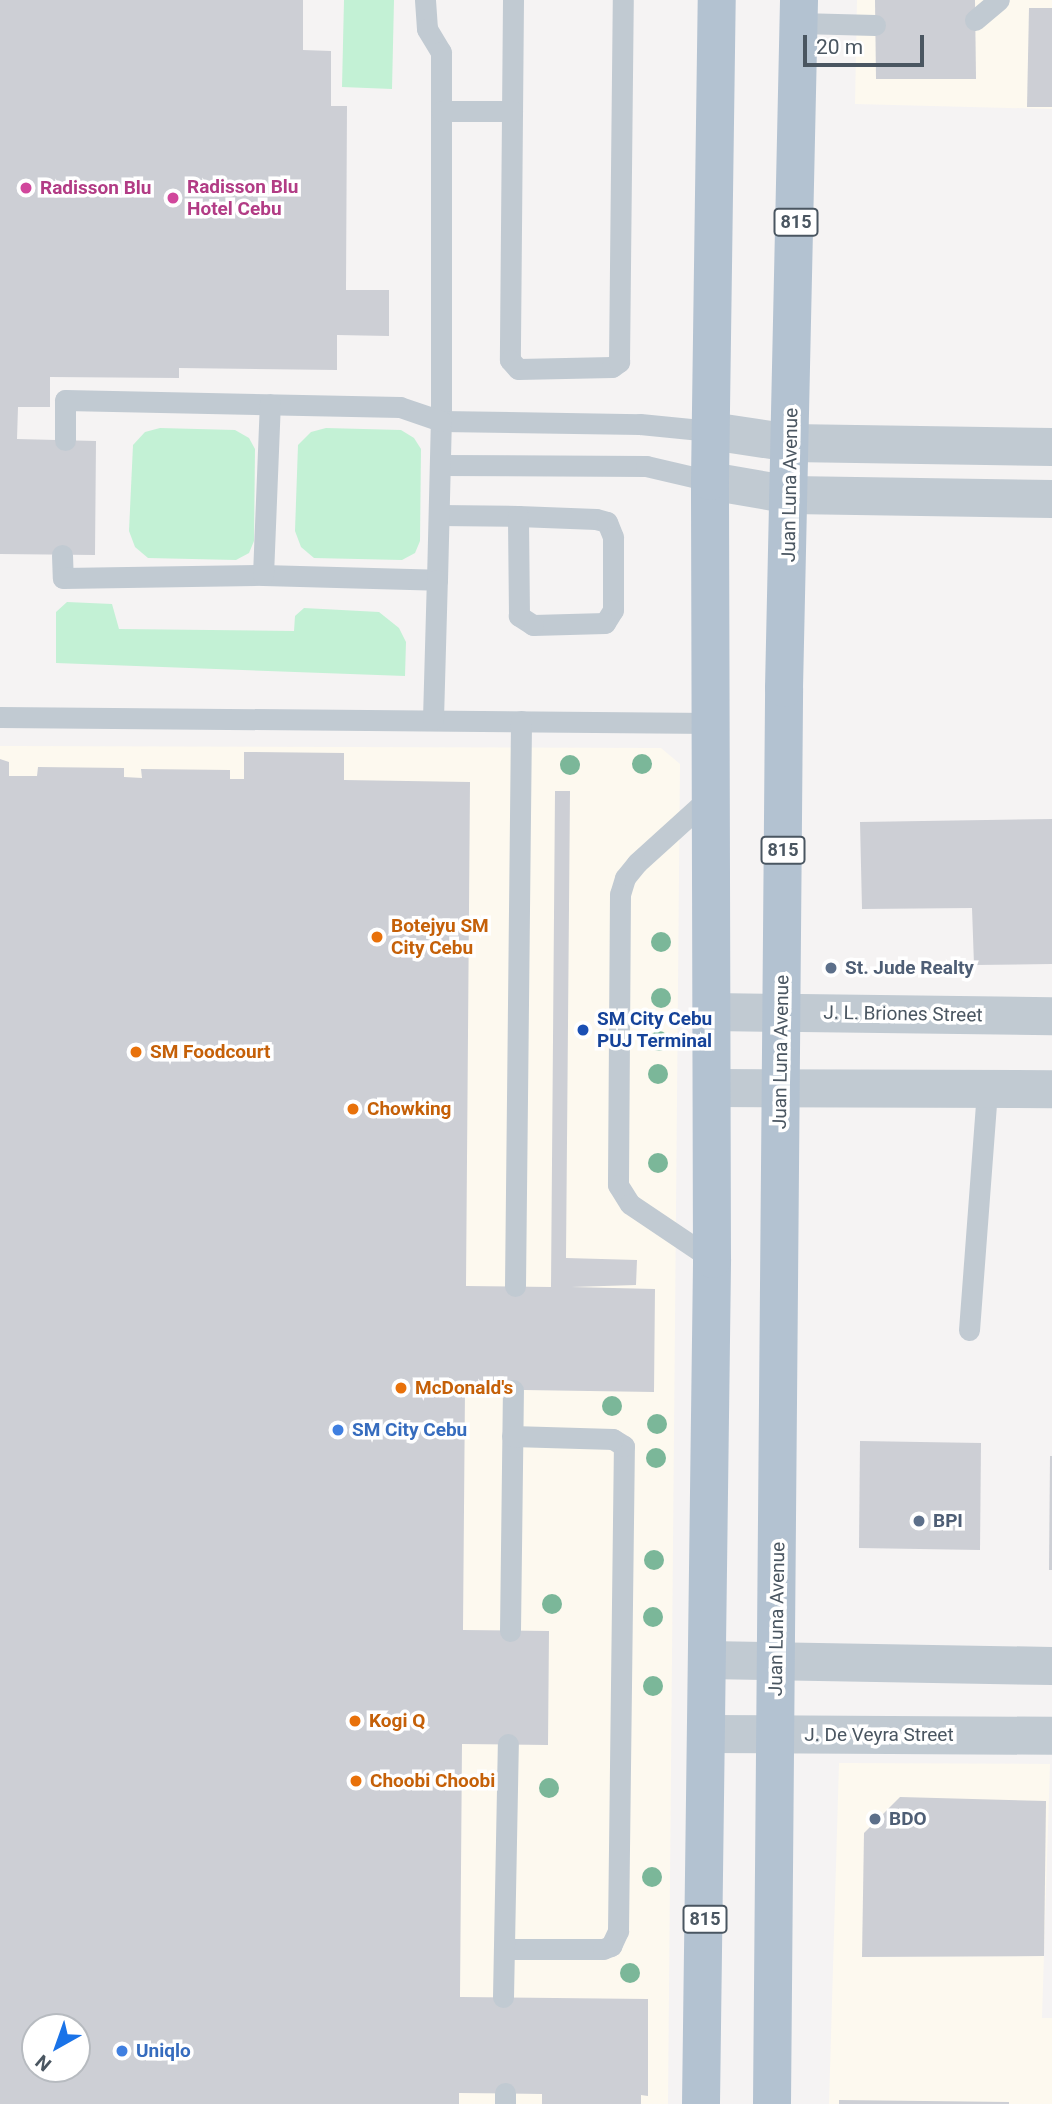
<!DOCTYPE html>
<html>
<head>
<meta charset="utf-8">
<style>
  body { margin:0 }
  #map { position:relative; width:1052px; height:2104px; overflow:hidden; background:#f5f3f3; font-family:Roboto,sans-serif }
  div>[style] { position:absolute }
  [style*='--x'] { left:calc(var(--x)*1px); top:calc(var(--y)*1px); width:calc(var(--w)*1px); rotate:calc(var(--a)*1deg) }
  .commercial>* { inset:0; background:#fdf9ef }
  .green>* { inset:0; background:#c3f1d5 }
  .building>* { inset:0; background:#cdcfd5 }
  .service>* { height:21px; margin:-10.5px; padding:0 10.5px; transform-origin:10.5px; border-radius:10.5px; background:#c1cad2 }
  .minor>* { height:38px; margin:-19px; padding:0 19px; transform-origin:19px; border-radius:19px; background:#c1cad2 }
  .primary>* { height:38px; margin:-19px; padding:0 19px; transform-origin:19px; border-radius:19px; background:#b3c2d1 }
  .trees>* { width:20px; height:20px; margin:-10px; border-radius:50%; background:#7bb799 }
  .dots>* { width:19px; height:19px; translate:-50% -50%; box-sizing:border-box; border:4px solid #fff; border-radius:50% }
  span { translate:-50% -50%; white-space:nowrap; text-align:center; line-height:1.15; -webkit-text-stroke:7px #fff; paint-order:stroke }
  .shield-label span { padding:2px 5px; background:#fff; border:2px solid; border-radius:5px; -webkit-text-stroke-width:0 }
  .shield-label { font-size:18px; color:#4a5661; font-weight:700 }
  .hotel-label { font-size:19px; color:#b23c85; font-weight:700 }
  .left { translate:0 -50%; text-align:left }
  .street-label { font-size:19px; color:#4a5661 }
  .food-label { font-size:19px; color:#c56008; font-weight:700 }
  .service-label { font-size:19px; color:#4e5e75; font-weight:700 }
  .transit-label { font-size:19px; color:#164399; font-weight:700 }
  .shop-label { font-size:19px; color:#366cbe; font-weight:700 }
  .north { position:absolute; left:21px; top:2013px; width:70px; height:70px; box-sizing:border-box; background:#fff; border:2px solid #b7bbc0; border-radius:50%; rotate:220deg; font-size:19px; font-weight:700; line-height:28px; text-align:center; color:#4a5661 }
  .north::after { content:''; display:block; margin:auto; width:24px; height:32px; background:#1a73e8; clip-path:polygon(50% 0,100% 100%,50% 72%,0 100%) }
  .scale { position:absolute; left:803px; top:35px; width:121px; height:32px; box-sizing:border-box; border:4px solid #4a5661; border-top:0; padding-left:9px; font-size:21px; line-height:24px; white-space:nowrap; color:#4a5661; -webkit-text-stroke:5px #fff; paint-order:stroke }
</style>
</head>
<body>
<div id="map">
  <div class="commercial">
    <i style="clip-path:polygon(857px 0,1052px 0,1052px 109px,855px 104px)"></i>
    <i style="clip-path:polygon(evenodd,0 746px,661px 748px,680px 764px,668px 2104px,0 2104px,0 746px,35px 2027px,77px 2027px,77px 2069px,35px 2069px,35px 2027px)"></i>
    <i style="clip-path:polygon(839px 1763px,1050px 1764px,1042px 2018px,1052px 2018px,1052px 2104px,829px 2104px)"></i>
  </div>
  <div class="green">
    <i style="clip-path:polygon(344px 0,394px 0,392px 89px,342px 87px)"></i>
    <i style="clip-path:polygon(160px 428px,235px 430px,249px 438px,255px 449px,254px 541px,249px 553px,236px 560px,148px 558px,135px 547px,129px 531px,133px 445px,145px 432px)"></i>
    <i style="clip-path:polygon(326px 428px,401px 430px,414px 438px,421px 449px,420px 541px,415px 553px,402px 560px,314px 558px,301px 547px,295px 531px,298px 445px,311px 432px)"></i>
    <i style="clip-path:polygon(67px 602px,112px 604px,119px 629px,294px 631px,295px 616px,304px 608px,379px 612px,399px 628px,406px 642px,405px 676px,56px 663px,56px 612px)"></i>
  </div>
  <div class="building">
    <i style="clip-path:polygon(0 0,303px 0,303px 50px,331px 51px,331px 106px,347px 106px,346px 290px,389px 290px,389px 336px,337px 335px,337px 370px,179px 368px,179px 378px,50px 377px,50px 407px,18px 407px,17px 439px,96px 441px,95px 555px,0 554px)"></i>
    <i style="clip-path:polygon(875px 0,975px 0,976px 79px,876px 79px)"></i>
    <i style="clip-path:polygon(1029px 8px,1052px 8px,1052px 107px,1027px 107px)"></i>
    <i style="clip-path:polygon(evenodd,244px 752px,344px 753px,344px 780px,470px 782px,466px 1286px,551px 1287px,555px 791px,570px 791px,566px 1258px,637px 1260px,636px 1285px,571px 1287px,655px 1289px,654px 1392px,465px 1389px,463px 1630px,549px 1631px,548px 1745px,462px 1744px,460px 1997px,648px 1999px,648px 2096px,641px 2095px,641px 2104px,542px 2104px,542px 2094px,459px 2093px,459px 2104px,0 2104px,0 759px,9px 762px,9px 776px,37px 776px,38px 767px,124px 768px,124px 777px,142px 778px,141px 769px,230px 770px,230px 779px,244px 779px,244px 752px,35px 2027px,77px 2027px,77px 2069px,35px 2069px,35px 2027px)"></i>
    <i style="clip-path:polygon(1052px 819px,1052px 964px,974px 965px,972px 908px,862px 909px,860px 822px)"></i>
    <i style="clip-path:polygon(860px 1441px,981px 1443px,980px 1550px,859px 1548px)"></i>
    <i style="clip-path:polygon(1050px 1456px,1052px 1456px,1052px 1570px,1049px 1570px)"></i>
    <i style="clip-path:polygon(900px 1797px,1046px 1801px,1044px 1956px,862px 1957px,864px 1833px)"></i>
    <i style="clip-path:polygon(839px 2100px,1009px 2102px,1009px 2104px,839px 2104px)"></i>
  </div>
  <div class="service">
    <i style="--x:425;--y:0;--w:29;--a:86"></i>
    <i style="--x:427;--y:29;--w:27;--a:59"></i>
    <i style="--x:441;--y:52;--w:369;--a:90"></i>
    <i style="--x:441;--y:421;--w:199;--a:0.9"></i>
    <i style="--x:640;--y:424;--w:71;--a:5.6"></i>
    <i style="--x:513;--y:0;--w:360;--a:90.5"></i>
    <i style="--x:510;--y:360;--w:12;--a:48"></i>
    <i style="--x:518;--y:369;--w:94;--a:-1.2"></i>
    <i style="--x:612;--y:367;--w:9;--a:-36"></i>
    <i style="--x:619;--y:362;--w:362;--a:-89.4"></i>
    <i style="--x:975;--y:20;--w:31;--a:-40"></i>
    <i style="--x:799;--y:23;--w:76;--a:1.5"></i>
    <i style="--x:442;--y:111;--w:70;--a:0"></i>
    <i style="--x:440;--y:465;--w:206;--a:0.3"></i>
    <i style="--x:646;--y:466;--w:66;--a:13.2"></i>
    <i style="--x:439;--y:515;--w:79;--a:0.7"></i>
    <i style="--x:518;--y:516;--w:78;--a:2.2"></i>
    <i style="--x:596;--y:519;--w:11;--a:15"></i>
    <i style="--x:607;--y:522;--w:16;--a:68"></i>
    <i style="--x:613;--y:537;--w:73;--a:90"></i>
    <i style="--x:613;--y:610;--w:15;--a:122"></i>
    <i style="--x:605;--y:623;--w:72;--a:178.4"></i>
    <i style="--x:533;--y:625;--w:17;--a:-147"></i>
    <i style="--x:519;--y:616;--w:100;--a:-90.6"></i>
    <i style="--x:62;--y:555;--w:23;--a:88"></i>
    <i style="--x:63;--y:578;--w:200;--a:-0.9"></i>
    <i style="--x:263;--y:575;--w:174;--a:1.6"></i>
    <i style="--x:437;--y:580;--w:159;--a:-88.6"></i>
    <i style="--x:441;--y:421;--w:43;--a:-161.1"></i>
    <i style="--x:400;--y:407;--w:335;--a:-178.8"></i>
    <i style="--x:65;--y:400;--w:40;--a:90"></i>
    <i style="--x:263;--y:575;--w:171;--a:-87.7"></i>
    <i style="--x:0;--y:717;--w:711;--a:0.48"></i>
    <i style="--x:433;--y:719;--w:139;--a:-88.4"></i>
    <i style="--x:712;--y:795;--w:101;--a:137.8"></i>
    <i style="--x:637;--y:863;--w:19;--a:129"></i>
    <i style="--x:625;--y:878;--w:17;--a:107"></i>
    <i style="--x:620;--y:894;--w:291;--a:90.4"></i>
    <i style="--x:618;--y:1185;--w:22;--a:58"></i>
    <i style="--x:630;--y:1204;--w:99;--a:33.9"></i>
    <i style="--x:515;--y:1286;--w:565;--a:-89.39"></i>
    <i style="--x:969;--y:1330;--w:242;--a:-85.7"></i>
    <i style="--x:510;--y:1631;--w:241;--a:-89.3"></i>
    <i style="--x:504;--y:1949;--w:99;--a:0"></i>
    <i style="--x:603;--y:1949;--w:9;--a:-21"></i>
    <i style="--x:611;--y:1946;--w:17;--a:-65"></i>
    <i style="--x:618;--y:1931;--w:485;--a:-89.3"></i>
    <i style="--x:624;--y:1446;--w:13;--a:-148"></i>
    <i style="--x:613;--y:1439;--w:101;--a:-178.3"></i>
    <i style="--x:503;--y:1997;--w:253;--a:-88.9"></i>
    <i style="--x:505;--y:2093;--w:11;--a:90"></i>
  </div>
  <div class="minor">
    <i style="--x:711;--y:431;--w:81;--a:8.5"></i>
    <i style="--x:791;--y:443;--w:261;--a:0.9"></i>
    <i style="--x:710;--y:481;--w:82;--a:9.8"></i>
    <i style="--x:791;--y:495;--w:261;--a:0.9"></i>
    <i style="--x:712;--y:1012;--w:340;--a:0.7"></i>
    <i style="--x:713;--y:1088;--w:339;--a:0.2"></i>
    <i style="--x:708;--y:1660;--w:344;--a:1"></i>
    <i style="--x:707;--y:1734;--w:345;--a:0.3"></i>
  </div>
  <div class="primary">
    <i style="--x:701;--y:2104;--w:845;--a:-89.25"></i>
    <i style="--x:712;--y:1259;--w:778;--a:-90.15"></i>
    <i style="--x:710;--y:481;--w:481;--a:-89.2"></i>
    <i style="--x:772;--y:2104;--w:1416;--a:-89.51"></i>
    <i style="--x:784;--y:688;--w:688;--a:-88.75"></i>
  </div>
  <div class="trees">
    <i style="left:642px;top:764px"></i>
    <i style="left:570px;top:765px"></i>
    <i style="left:661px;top:942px"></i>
    <i style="left:661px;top:998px"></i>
    <i style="left:659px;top:1041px"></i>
    <i style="left:658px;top:1074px"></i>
    <i style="left:658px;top:1163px"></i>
    <i style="left:612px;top:1406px"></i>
    <i style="left:657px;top:1424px"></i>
    <i style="left:656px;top:1458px"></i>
    <i style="left:654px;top:1560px"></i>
    <i style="left:552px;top:1604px"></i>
    <i style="left:653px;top:1617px"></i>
    <i style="left:653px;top:1686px"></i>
    <i style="left:549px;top:1788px"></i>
    <i style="left:652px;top:1877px"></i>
    <i style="left:630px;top:1973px"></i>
  </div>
  <div class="dots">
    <i style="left:26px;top:188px;background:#d1479c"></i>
    <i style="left:173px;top:198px;background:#d1479c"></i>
    <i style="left:377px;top:937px;background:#e8710a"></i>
    <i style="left:831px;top:968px;background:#5c6f8a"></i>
    <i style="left:583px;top:1030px;background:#1a4fb4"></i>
    <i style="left:136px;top:1052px;background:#e8710a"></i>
    <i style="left:353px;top:1109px;background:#e8710a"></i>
    <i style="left:401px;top:1388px;background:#e8710a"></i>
    <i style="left:338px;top:1430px;background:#3f7fe0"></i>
    <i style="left:919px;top:1521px;background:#5c6f8a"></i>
    <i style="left:355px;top:1721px;background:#e8710a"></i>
    <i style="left:356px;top:1781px;background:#e8710a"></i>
    <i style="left:875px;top:1819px;background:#5c6f8a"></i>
    <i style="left:122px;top:2051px;background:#3f7fe0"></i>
  </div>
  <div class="shield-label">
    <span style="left:796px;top:222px">815</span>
    <span style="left:783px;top:850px">815</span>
    <span style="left:705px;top:1919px">815</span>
  </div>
  <div class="hotel-label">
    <span class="left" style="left:187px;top:198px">Radisson Blu<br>Hotel Cebu</span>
    <span class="left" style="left:40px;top:188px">Radisson Blu</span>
  </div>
  <div class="street-label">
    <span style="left:790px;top:485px;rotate:-89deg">Juan Luna Avenue</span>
    <span style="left:903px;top:1014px;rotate:1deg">J. L. Briones Street</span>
    <span style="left:781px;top:1052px;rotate:-89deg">Juan Luna Avenue</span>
    <span style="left:777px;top:1619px;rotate:-89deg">Juan Luna Avenue</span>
    <span style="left:879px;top:1735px">J. De Veyra Street</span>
  </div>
  <div class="food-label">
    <span class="left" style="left:391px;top:937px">Botejyu SM<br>City Cebu</span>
    <span class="left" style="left:150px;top:1052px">SM Foodcourt</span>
    <span class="left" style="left:367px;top:1109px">Chowking</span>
    <span class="left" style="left:415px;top:1388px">McDonald's</span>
    <span class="left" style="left:369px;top:1721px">Kogi Q</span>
    <span class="left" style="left:370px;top:1781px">Choobi Choobi</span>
  </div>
  <div class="service-label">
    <span class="left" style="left:845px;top:968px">St. Jude Realty</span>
    <span class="left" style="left:933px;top:1521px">BPI</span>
    <span class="left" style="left:889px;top:1819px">BDO</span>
  </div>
  <div class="transit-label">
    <span class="left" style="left:597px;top:1030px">SM City Cebu<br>PUJ Terminal</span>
  </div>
  <div class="shop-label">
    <span class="left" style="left:352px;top:1430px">SM City Cebu</span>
    <span class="left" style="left:136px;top:2051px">Uniqlo</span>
  </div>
  <div class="north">N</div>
  <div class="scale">20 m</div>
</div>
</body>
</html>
